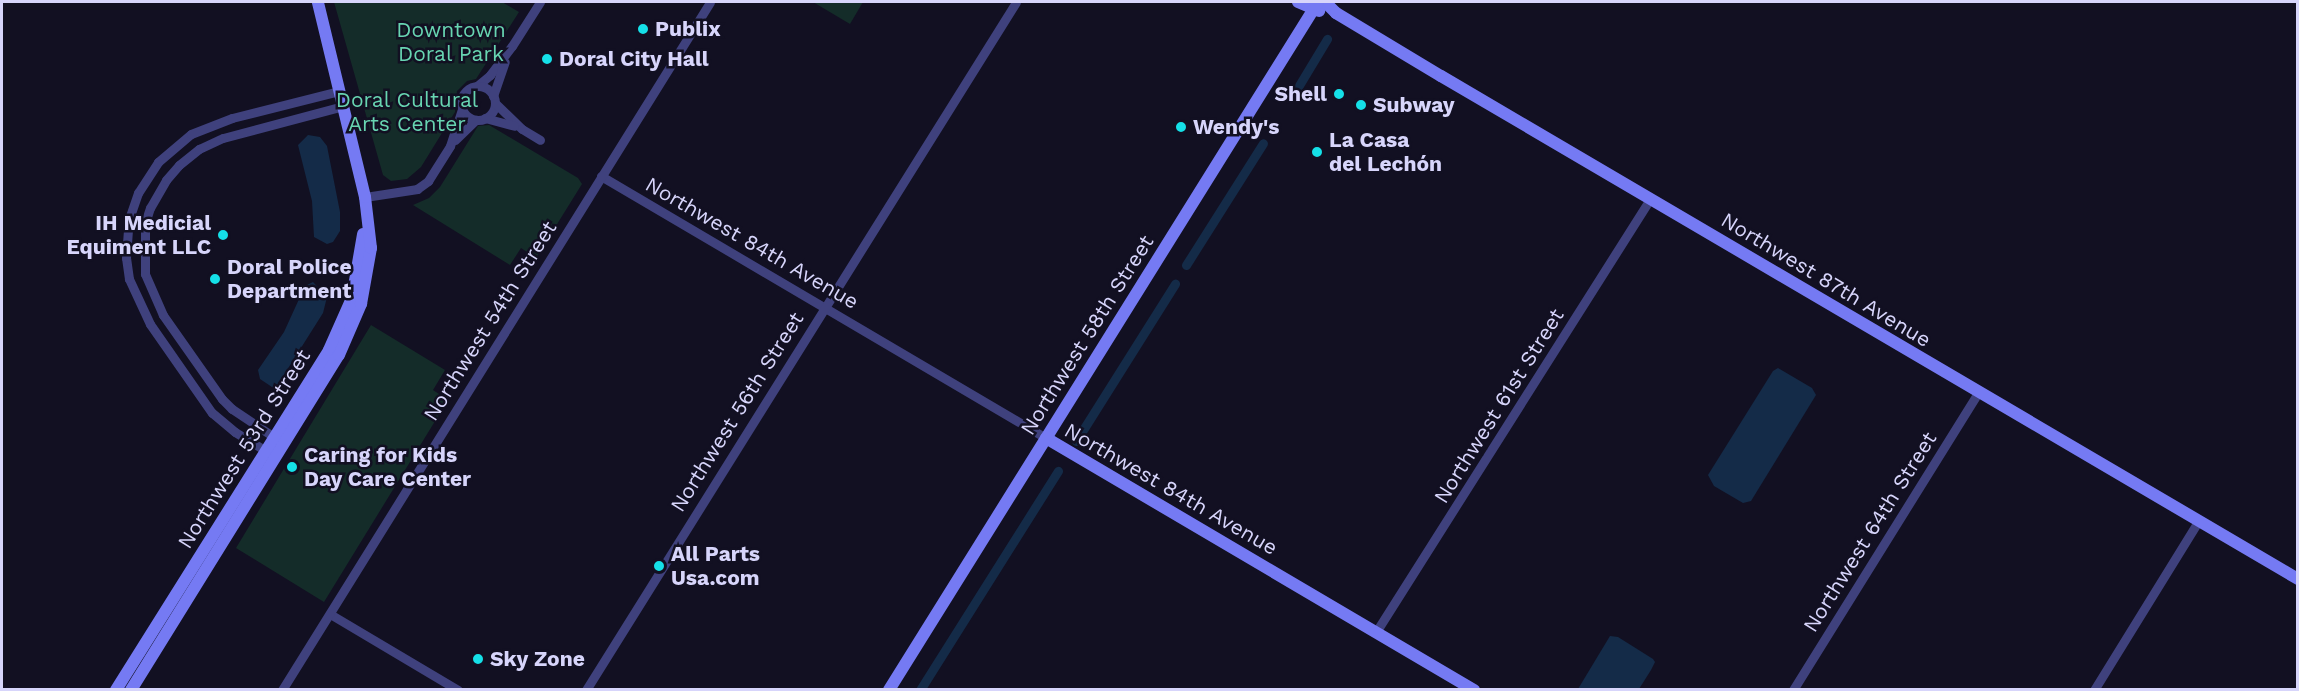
<!DOCTYPE html>
<html>
<head>
<meta charset="utf-8">
<style>
  body { margin:0 }
  #map { position:relative; width:2299px; height:691px; overflow:hidden; background:#121022; font-family:"Work Sans",sans-serif }
  div>[style] { position:absolute }
  [style*='--x'] { left:calc(var(--x)*1px); top:calc(var(--y)*1px); width:calc(var(--w)*1px); rotate:calc(var(--a)*1deg) }
  .green>* { inset:0; background:#142c29 }
  .water>* { inset:0; background:#142b48 }
  .canal>* { height:9px; margin:-4.5px; padding:0 4.5px; transform-origin:4.5px; border-radius:4.5px; background:#142b48 }
  .street>* { height:9px; margin:-4.5px; padding:0 4.5px; transform-origin:4.5px; border-radius:4.5px; background:#3f417d }
  .street>.ring { margin:-4.5px; padding:0; box-sizing:content-box; background:none; border:9px solid #3f417d; border-radius:50% }
  .secondary>* { height:12px; margin:-6px; padding:0 6px; transform-origin:6px; border-radius:6px; background:#757af3 }
  .dots>* { width:16px; height:16px; translate:-50% -50%; box-sizing:border-box; border:3px solid #121022; border-radius:50% }
  span { translate:-50% -50%; white-space:nowrap; text-align:center; line-height:1.15; -webkit-text-stroke:5px #121022; paint-order:stroke }
  .poi-label { font-size:21px; color:#d7d5fb; font-weight:700 }
  .left { translate:0 -50%; text-align:left }
  .right { translate:-100% -50%; text-align:right }
  .park-label { font-size:21px; color:#68d5b2 }
  .street-label { font-size:21px; color:#d7d5fb }
  .frame { position:absolute; inset:0; border:3px solid #d7d5fb; pointer-events:none }
</style>
</head>
<body>
<div id="map">
  <div class="green">
    <i style="clip-path:polygon(334px 2px,502px 2px,519px 12px,476px 79px,467px 81px,457px 91px,455px 112px,421px 167px,407px 179px,391px 181px,383px 175px)"></i>
    <i style="clip-path:polygon(813px 2px,863px 2px,850px 24px)"></i>
    <i style="clip-path:polygon(489px 125px,578px 178px,582px 184px,536px 258px,521px 248px,510px 265px,413px 205px,429px 198px,440px 187px,478px 126px)"></i>
    <i style="clip-path:polygon(371px 325px,445px 370px,433px 390px,448px 400px,324px 602px,236px 548px)"></i>
  </div>
  <div class="water">
    <i style="clip-path:polygon(308px 135px,320px 137px,327px 146px,340px 212px,340px 231px,333px 242px,327px 244px,314px 237px,312px 201px,298px 145px)"></i>
    <i style="clip-path:polygon(313px 282px,327px 297px,323px 313px,275px 389px,260px 379px,258px 370px,284px 332px,305px 286px)"></i>
    <i style="clip-path:polygon(1778px 368px,1812px 388px,1816px 395px,1751px 501px,1743px 503px,1714px 486px,1708px 475px,1773px 371px)"></i>
    <i style="clip-path:polygon(1610px 636px,1618px 637px,1653px 659px,1655px 662px,1651px 670px,1639px 689px,1578px 689px)"></i>
  </div>
  <div class="canal">
    <i style="--x:1292;--y:97;--w:68;--a:-58.9"></i>
    <i style="--x:1186;--y:265;--w:144;--a:-57.7"></i>
    <i style="--x:1076;--y:441;--w:186;--a:-57.8"></i>
    <i style="--x:920;--y:690;--w:259;--a:-57.8"></i>
  </div>
  <div class="street">
    <i style="--x:477;--y:86;--w:17;--a:-40"></i>
    <i style="--x:490;--y:75;--w:36;--a:-53"></i>
    <i style="--x:512;--y:46;--w:52;--a:-57.5"></i>
    <i class="ring" style="left:461px;top:86px;width:25px;height:25px"></i>
    <i style="--x:493;--y:96;--w:36;--a:-71"></i>
    <i style="--x:495;--y:103;--w:37;--a:44"></i>
    <i style="--x:522;--y:129;--w:21;--a:31"></i>
    <i style="--x:485;--y:118;--w:30;--a:15"></i>
    <i style="--x:455;--y:140;--w:29;--a:-44"></i>
    <i style="--x:601;--y:176;--w:516;--a:30.49"></i>
    <i style="--x:365;--y:197;--w:53;--a:-8.7"></i>
    <i style="--x:417;--y:189;--w:14;--a:-36"></i>
    <i style="--x:428;--y:181;--w:41;--a:-57.8"></i>
    <i style="--x:450;--y:146;--w:38;--a:-72"></i>
    <i style="--x:280;--y:441;--w:58;--a:-146.3"></i>
    <i style="--x:232;--y:409;--w:14;--a:-135"></i>
    <i style="--x:222;--y:399;--w:103;--a:-125.1"></i>
    <i style="--x:163;--y:315;--w:45;--a:-113.7"></i>
    <i style="--x:145;--y:274;--w:51;--a:-90"></i>
    <i style="--x:145;--y:223;--w:16;--a:-72"></i>
    <i style="--x:150;--y:208;--w:32;--a:-60"></i>
    <i style="--x:166;--y:180;--w:20;--a:-49"></i>
    <i style="--x:179;--y:165;--w:26;--a:-39"></i>
    <i style="--x:199;--y:149;--w:26;--a:-25"></i>
    <i style="--x:223;--y:138;--w:124;--a:-14.9"></i>
    <i style="--x:271;--y:454;--w:42;--a:-148.6"></i>
    <i style="--x:235;--y:432;--w:30;--a:-140"></i>
    <i style="--x:212;--y:413;--w:108;--a:-124.9"></i>
    <i style="--x:150;--y:324;--w:50;--a:-115"></i>
    <i style="--x:129;--y:279;--w:21;--a:-98"></i>
    <i style="--x:126;--y:258;--w:39;--a:-86"></i>
    <i style="--x:129;--y:219;--w:28;--a:-71"></i>
    <i style="--x:138;--y:193;--w:37;--a:-57"></i>
    <i style="--x:158;--y:162;--w:43;--a:-40.3"></i>
    <i style="--x:191;--y:134;--w:44;--a:-21.3"></i>
    <i style="--x:232;--y:118;--w:110;--a:-14.2"></i>
    <i style="--x:330;--y:614;--w:149;--a:30.7"></i>
    <i style="--x:1376;--y:632;--w:512;--a:-57.67"></i>
    <i style="--x:282;--y:690;--w:810;--a:-58.11"></i>
    <i style="--x:586;--y:690;--w:811;--a:-57.99"></i>
    <i style="--x:1793;--y:690;--w:350;--a:-58.1"></i>
    <i style="--x:2094;--y:690;--w:200;--a:-58.3"></i>
  </div>
  <div class="secondary">
    <i style="--x:1298;--y:2;--w:23;--a:23"></i>
    <i style="--x:1325;--y:2;--w:16;--a:45"></i>
    <i style="--x:1336;--y:13;--w:122;--a:31"></i>
    <i style="--x:1441;--y:76;--w:994;--a:30.41"></i>
    <i style="--x:1046;--y:438;--w:497;--a:30.5"></i>
    <i style="--x:116;--y:690;--w:401;--a:-57.9"></i>
    <i style="--x:329;--y:350;--w:57;--a:-66.1"></i>
    <i style="--x:352;--y:298;--w:65;--a:-80.2"></i>
    <i style="--x:131;--y:690;--w:394;--a:-58.2"></i>
    <i style="--x:339;--y:355;--w:56;--a:-66.7"></i>
    <i style="--x:361;--y:304;--w:57;--a:-79.9"></i>
    <i style="--x:371;--y:248;--w:51;--a:-96.7"></i>
    <i style="--x:365;--y:197;--w:201;--a:-103.6"></i>
    <i style="--x:889;--y:690;--w:811;--a:-58.05"></i>
  </div>
  <div class="dots">
    <i style="left:643px;top:29px;background:#15e0e8"></i>
    <i style="left:547px;top:59px;background:#15e0e8"></i>
    <i style="left:1339px;top:94px;background:#15e0e8"></i>
    <i style="left:1361px;top:105px;background:#15e0e8"></i>
    <i style="left:1181px;top:127px;background:#15e0e8"></i>
    <i style="left:1317px;top:152px;background:#15e0e8"></i>
    <i style="left:223px;top:235px;background:#15e0e8"></i>
    <i style="left:215px;top:279px;background:#15e0e8"></i>
    <i style="left:292px;top:467px;background:#15e0e8"></i>
    <i style="left:659px;top:566px;background:#15e0e8"></i>
    <i style="left:478px;top:659px;background:#15e0e8"></i>
  </div>
  <div class="poi-label">
    <span class="left" style="left:655px;top:29px">Publix</span>
    <span class="left" style="left:559px;top:59px">Doral City Hall</span>
    <span class="right" style="left:1327px;top:94px">Shell</span>
    <span class="left" style="left:1373px;top:105px">Subway</span>
    <span class="left" style="left:1193px;top:127px">Wendy's</span>
    <span class="left" style="left:1329px;top:152px">La Casa<br>del Lechón</span>
    <span class="right" style="left:211px;top:235px">IH Medicial<br>Equiment LLC</span>
    <span class="left" style="left:227px;top:279px">Doral Police<br>Department</span>
    <span class="left" style="left:304px;top:467px">Caring for Kids<br>Day Care Center</span>
    <span class="left" style="left:671px;top:566px">All Parts<br>Usa.com</span>
    <span class="left" style="left:490px;top:659px">Sky Zone</span>
  </div>
  <div class="park-label">
    <span style="left:451px;top:42px">Downtown<br>Doral Park</span>
    <span style="left:407px;top:112px">Doral Cultural<br>Arts Center</span>
  </div>
  <div class="street-label">
    <span style="left:752px;top:243px;rotate:30deg">Northwest 84th Avenue</span>
    <span style="left:1826px;top:280px;rotate:31deg">Northwest 87th Avenue</span>
    <span style="left:490px;top:321px;rotate:-58deg">Northwest 54th Street</span>
    <span style="left:1087px;top:335px;rotate:-58deg">Northwest 58th Street</span>
    <span style="left:1499px;top:406px;rotate:-58deg">Northwest 61st Street</span>
    <span style="left:737px;top:412px;rotate:-58deg">Northwest 56th Street</span>
    <span style="left:244px;top:449px;rotate:-58deg">Northwest 53rd Street</span>
    <span style="left:1171px;top:489px;rotate:30deg">Northwest 84th Avenue</span>
    <span style="left:1870px;top:532px;rotate:-58deg">Northwest 64th Street</span>
  </div>
  <div class="frame"></div>
</div>
</body>
</html>
